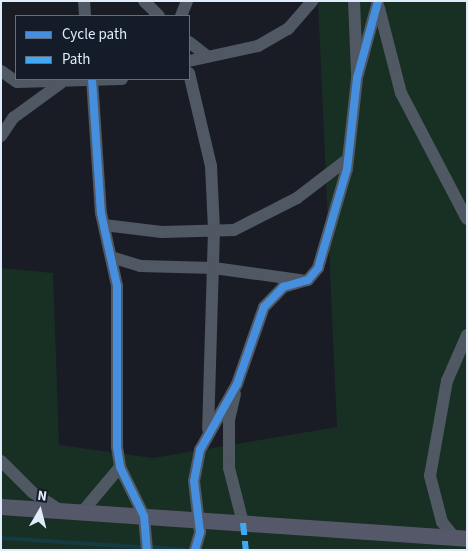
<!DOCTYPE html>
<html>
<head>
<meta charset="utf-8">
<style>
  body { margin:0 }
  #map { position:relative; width:468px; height:551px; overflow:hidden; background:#191c24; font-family:"Source Sans 3",sans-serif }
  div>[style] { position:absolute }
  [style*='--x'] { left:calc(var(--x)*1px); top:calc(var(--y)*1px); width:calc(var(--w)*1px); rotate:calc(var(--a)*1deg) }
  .green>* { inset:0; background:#182f24 }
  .stream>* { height:4px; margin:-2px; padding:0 2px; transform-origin:2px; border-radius:2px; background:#133b41 }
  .minor>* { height:12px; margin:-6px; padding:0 6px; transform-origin:6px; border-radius:6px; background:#4f5863 }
  .major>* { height:16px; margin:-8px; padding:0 8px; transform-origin:8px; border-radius:8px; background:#545868 }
  .quiet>* { height:6px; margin-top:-3px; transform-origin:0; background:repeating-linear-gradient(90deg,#3fa9f5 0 12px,transparent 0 18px) }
  .cycleway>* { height:8px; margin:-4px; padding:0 4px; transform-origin:4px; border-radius:4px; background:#468fdf }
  span { translate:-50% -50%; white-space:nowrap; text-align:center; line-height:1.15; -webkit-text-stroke:5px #141b29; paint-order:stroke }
  .frame { position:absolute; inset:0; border:2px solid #e0ebfb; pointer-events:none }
  .legend { position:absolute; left:15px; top:15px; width:175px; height:65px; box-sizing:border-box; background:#141b29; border:1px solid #666e7d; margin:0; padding:6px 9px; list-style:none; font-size:15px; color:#e0ebfb }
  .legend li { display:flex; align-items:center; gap:10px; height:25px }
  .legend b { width:25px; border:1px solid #666e7d }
  .north { position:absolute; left:15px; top:486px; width:50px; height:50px; -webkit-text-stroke:4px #141b29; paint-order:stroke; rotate:8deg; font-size:14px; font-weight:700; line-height:20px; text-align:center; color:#e0ebfb }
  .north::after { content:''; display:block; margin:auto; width:18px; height:22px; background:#e0ebfb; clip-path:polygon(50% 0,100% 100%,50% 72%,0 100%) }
</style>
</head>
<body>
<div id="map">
  <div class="green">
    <i style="clip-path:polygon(318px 1px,467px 1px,467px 550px,1px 550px,1px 268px,53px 273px,59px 445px,153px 458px,337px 427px)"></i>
  </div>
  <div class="stream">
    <i style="--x:1;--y:538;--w:138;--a:3.7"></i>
    <i style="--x:152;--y:547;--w:34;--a:5"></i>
  </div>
  <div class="minor">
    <i style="--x:84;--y:1;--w:15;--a:86"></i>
    <i style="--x:144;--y:1;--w:21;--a:45"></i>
    <i style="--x:354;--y:1;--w:72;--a:87.6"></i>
    <i style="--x:379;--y:8;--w:88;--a:75.5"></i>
    <i style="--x:401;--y:93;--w:142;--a:62.4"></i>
    <i style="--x:181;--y:16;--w:16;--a:-68"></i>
    <i style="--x:189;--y:42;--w:24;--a:38"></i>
    <i style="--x:189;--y:61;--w:71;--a:-12.3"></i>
    <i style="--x:258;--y:46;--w:34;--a:-30"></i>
    <i style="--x:288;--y:29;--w:37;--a:-49"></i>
    <i style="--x:1;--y:71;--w:19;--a:35"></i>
    <i style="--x:17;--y:82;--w:105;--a:-1.6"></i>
    <i style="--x:189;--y:73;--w:96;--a:76.7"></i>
    <i style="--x:211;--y:166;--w:64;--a:87.3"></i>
    <i style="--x:214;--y:230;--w:199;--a:91.7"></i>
    <i style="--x:92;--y:79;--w:134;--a:86.2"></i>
    <i style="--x:101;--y:213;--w:75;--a:77.6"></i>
    <i style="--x:117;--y:286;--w:161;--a:90"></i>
    <i style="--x:117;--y:447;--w:20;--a:81"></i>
    <i style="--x:120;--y:467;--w:55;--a:63.9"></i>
    <i style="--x:144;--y:516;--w:34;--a:85"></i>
    <i style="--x:1;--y:136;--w:22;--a:-56"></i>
    <i style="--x:13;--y:118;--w:59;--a:-36.1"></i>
    <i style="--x:104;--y:225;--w:58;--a:6.9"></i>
    <i style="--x:162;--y:232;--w:72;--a:-1.6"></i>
    <i style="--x:234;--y:230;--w:71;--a:-26.9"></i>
    <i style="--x:297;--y:198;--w:64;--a:-37.4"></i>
    <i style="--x:111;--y:257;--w:30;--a:17"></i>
    <i style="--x:140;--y:266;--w:74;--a:1.5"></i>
    <i style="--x:214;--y:268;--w:88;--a:7.9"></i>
    <i style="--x:235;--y:394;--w:28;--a:103"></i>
    <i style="--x:229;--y:421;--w:47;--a:90"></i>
    <i style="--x:229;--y:468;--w:57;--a:75.7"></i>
    <i style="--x:1;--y:461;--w:44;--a:45"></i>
    <i style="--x:32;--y:492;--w:35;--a:33"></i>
    <i style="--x:82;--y:512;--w:59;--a:-49.8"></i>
    <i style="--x:455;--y:538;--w:21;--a:-129"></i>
    <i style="--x:442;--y:522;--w:48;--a:-104.6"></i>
    <i style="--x:430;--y:476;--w:97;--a:-79.9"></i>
    <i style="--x:447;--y:381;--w:50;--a:-66.5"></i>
    <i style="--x:195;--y:550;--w:19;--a:-74"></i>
    <i style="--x:200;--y:532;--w:51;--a:-96.7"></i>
    <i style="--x:194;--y:481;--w:32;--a:-79"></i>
    <i style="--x:200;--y:450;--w:76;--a:-60.7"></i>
    <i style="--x:237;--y:384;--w:82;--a:-70.7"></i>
    <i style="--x:264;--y:307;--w:28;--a:-46"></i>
    <i style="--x:283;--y:287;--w:26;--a:-16"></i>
    <i style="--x:308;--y:280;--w:16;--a:-50"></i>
    <i style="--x:318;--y:268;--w:103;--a:-73.7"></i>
    <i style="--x:347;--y:169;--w:92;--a:-83.7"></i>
    <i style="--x:357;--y:78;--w:80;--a:-74.7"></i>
  </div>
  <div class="major">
    <i style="--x:1;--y:507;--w:467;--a:3.9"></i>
  </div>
  <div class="quiet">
    <i style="--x:243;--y:523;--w:27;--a:84"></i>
  </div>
  <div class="cycleway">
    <i style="--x:92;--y:79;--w:134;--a:86.2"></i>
    <i style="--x:101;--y:213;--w:75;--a:77.6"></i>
    <i style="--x:117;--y:286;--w:161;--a:90"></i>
    <i style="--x:117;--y:447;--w:20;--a:81"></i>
    <i style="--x:120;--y:467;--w:55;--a:63.9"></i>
    <i style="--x:144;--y:516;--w:34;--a:85"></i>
    <i style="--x:195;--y:550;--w:19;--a:-74"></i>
    <i style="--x:200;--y:532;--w:51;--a:-96.7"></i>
    <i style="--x:194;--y:481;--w:32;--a:-79"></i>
    <i style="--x:200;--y:450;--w:76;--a:-60.7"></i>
    <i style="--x:237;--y:384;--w:82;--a:-70.7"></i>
    <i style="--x:264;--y:307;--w:28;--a:-46"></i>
    <i style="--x:283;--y:287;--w:26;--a:-16"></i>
    <i style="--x:308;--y:280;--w:16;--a:-50"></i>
    <i style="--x:318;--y:268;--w:103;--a:-73.7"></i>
    <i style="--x:347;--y:169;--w:92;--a:-83.7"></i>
    <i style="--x:357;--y:78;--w:80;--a:-74.7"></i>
  </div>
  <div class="frame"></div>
  <ul class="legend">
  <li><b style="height:6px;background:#468fdf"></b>Cycle path</li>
  <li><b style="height:6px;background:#3fa9f5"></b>Path</li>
  </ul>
  <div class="north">N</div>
</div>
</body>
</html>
